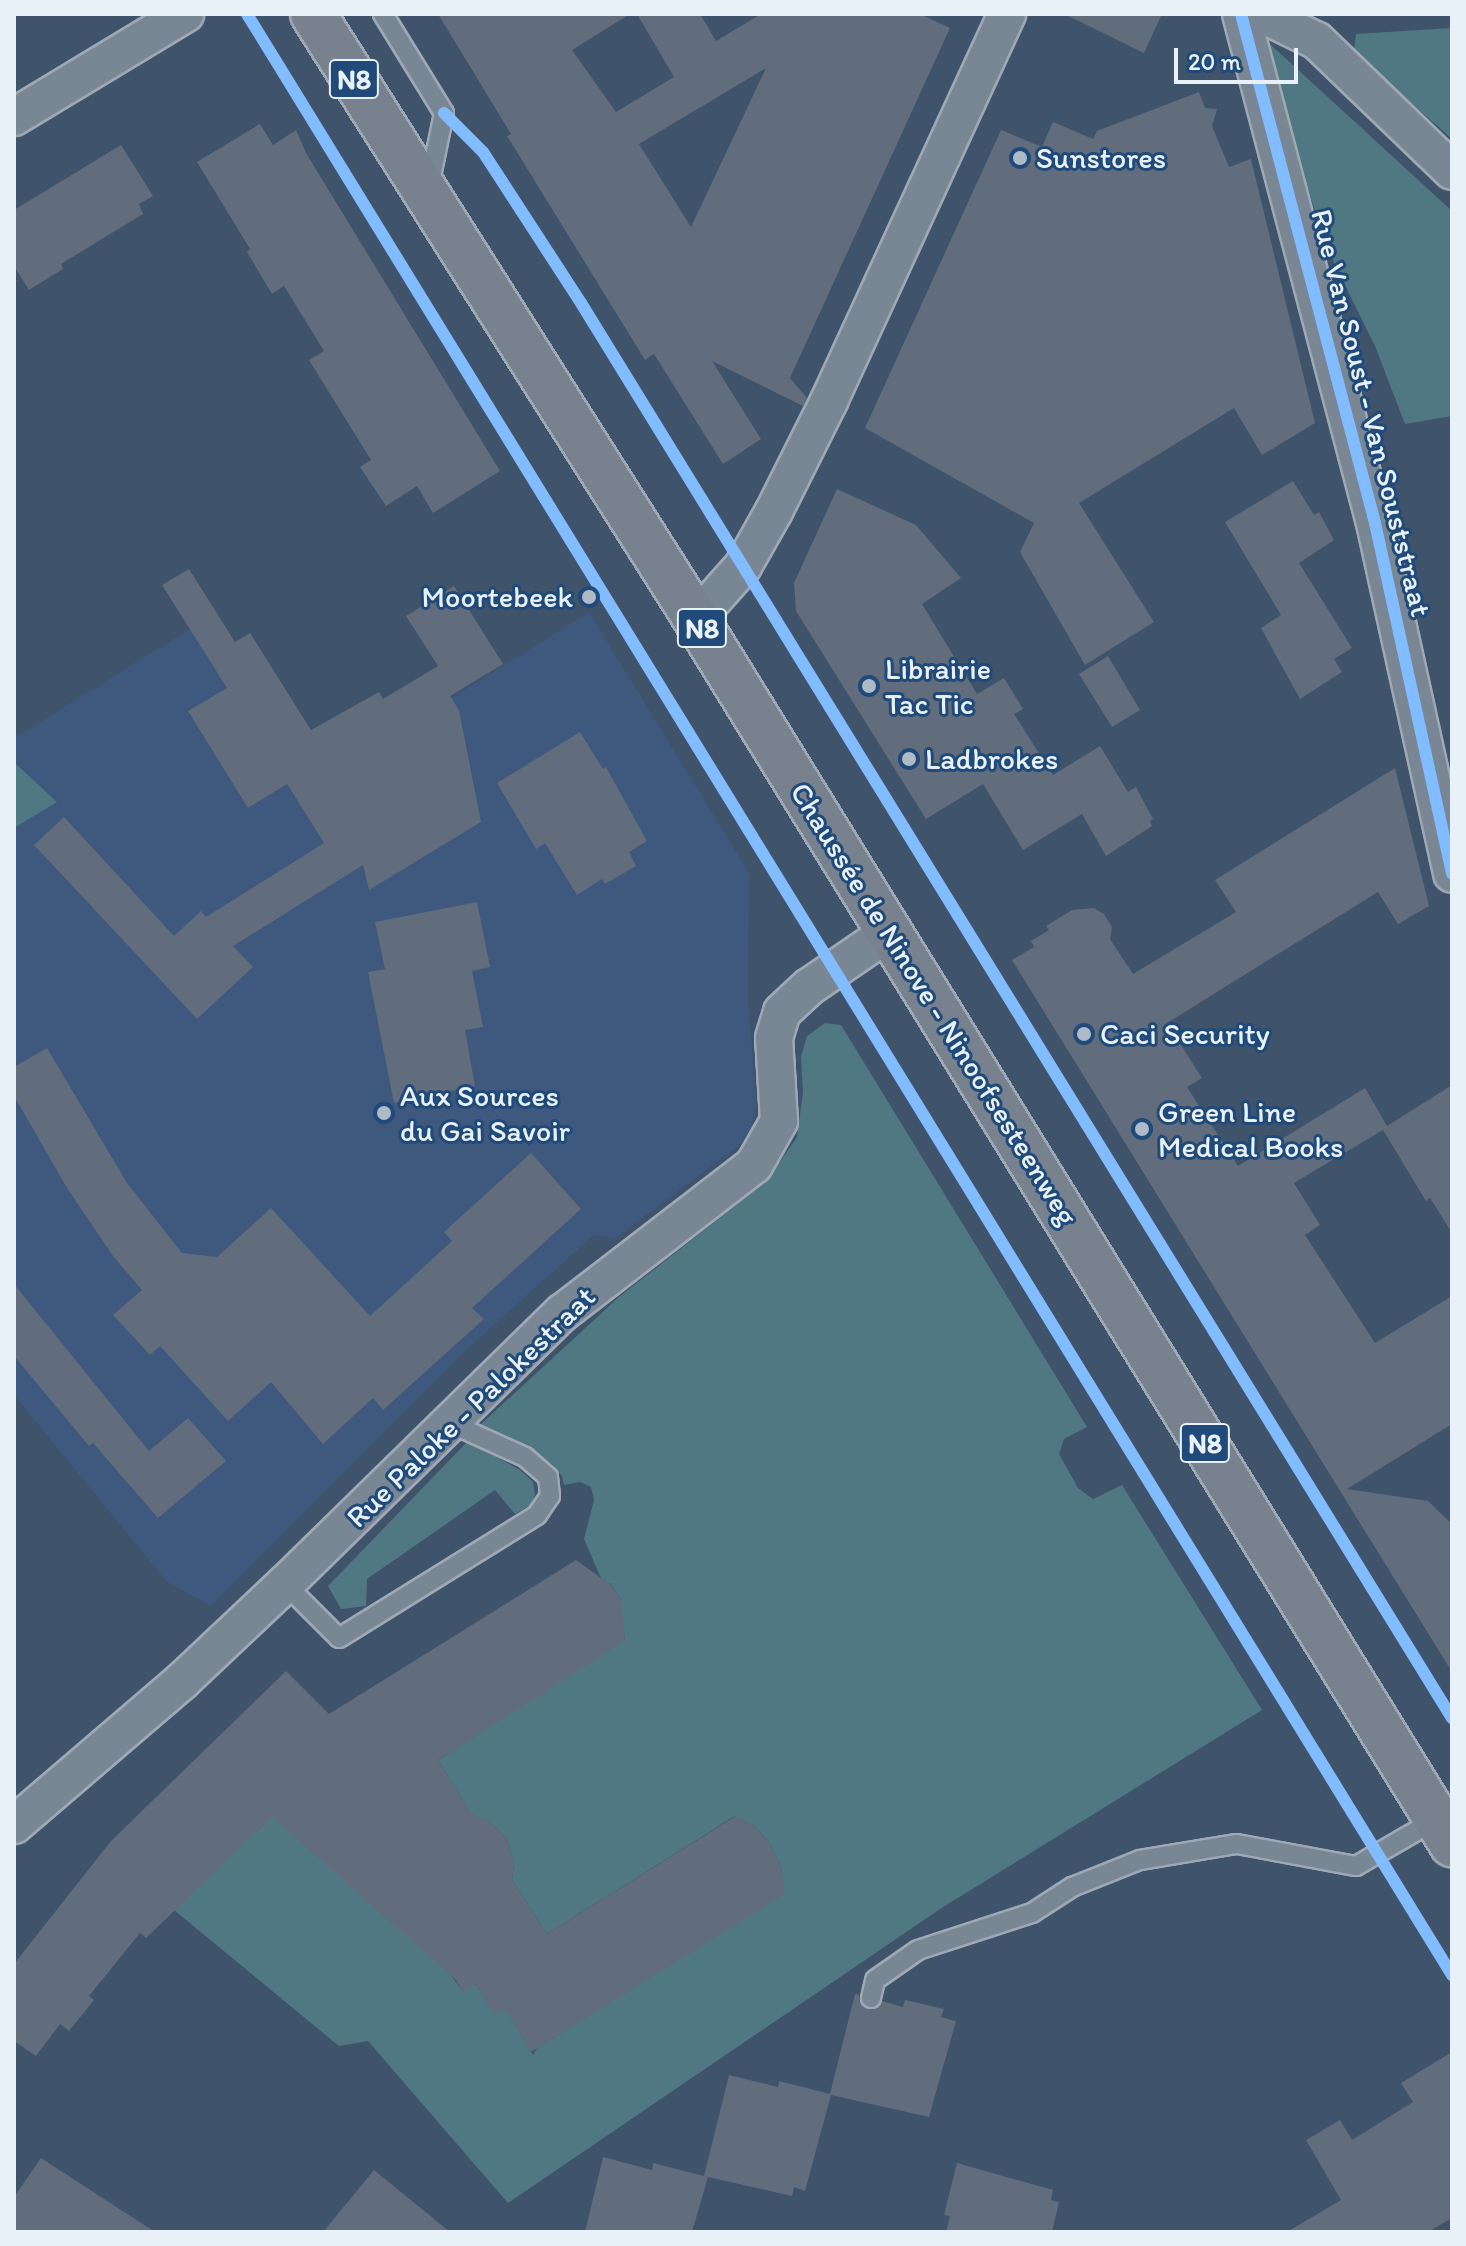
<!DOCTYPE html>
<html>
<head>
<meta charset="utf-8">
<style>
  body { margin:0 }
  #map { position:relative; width:1466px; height:2246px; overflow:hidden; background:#3f536b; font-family:Itim,sans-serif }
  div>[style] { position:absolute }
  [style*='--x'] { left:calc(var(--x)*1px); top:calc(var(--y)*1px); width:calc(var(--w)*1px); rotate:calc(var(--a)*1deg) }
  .built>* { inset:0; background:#3e587e }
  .green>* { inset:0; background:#507883 }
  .building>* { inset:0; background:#616c7c }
  .roads { filter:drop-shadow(2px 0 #9fa9b6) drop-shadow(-2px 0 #9fa9b6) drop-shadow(0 2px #9fa9b6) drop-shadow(0 -2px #9fa9b6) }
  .lane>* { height:18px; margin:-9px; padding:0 9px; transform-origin:9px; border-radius:9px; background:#798694 }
  .street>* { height:36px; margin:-18px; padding:0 18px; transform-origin:18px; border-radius:18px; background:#798694 }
  .primary>* { height:44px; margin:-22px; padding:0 22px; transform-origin:22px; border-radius:22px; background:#77828e }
  .cycleway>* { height:12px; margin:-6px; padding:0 6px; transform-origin:6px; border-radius:6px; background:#80bcff }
  .dots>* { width:22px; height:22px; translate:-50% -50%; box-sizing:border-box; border:4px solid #1f4a7a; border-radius:50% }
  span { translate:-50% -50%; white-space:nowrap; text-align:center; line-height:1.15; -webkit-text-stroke:6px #1f4a7a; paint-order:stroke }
  .shield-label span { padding:2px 6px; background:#1f4a7a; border:2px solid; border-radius:6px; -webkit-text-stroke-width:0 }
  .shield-label { font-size:28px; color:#e8f1f8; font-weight:700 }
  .poi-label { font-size:30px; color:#e8f1f8 }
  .left { translate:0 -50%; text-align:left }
  .right { translate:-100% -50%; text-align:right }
  .street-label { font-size:30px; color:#e8f1f8 }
  .frame { position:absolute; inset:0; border:16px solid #e8f1f8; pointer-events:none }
  .scale { position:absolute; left:1174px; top:48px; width:124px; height:36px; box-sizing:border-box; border:4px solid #e8f1f8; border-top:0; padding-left:10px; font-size:24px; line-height:28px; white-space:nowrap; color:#e8f1f8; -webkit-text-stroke:6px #1f4a7a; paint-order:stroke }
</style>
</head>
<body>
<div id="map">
  <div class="built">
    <i style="clip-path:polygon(589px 612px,749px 873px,748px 1000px,756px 1107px,750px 1130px,738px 1146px,616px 1238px,594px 1235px,466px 1350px,211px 1606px,167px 1582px,14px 1395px,14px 828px,57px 802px,14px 761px,14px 738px,191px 628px,294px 796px)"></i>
  </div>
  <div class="green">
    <i style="clip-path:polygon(1452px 28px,1452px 139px,1354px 52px,1356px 34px)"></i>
    <i style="clip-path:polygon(1257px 32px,1452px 211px,1452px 416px,1405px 424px,1375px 346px,1334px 263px,1270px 84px)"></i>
    <i style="clip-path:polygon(14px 762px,57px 802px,14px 828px)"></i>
    <i style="clip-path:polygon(825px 1023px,841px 1025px,1087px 1427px,1064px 1439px,1059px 1454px,1078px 1488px,1093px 1499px,1122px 1485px,1262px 1710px,940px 1909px,508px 2203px,368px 2041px,339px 2046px,174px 1910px,305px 1785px,463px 1991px,476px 1984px,495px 2014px,510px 2007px,512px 2020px,533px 2055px,537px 2048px,784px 1894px,781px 1867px,769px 1842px,754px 1826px,735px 1816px,547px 1934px,512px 1880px,514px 1864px,507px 1839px,490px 1822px,471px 1814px,438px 1760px,625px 1639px,618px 1603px,621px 1600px,610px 1583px,606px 1585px,600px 1576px,584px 1539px,594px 1500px,591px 1487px,580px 1482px,564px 1485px,562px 1476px,552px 1464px,480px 1425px,619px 1297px,766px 1182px,797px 1137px,803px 1092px,801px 1057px,807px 1036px)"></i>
    <i style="clip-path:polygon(468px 1441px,520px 1470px,533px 1482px,535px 1495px,531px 1505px,515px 1514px,495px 1490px,367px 1579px,366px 1606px,341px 1609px,328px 1586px)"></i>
  </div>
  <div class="building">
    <i style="clip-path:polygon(evenodd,438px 14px,630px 14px,572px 50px,616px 112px,674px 77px,637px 14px,700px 14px,716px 41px,761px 14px,920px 14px,950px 28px,790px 378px,807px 398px,803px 406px,712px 361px,761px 439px,723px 464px,654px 354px,645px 360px,507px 136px,511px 134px,438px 14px,766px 68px,691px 227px,639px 144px,766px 68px)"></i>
    <i style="clip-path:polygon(1064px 14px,1162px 14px,1144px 53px)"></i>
    <i style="clip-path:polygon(1199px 92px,1205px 108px,1217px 109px,1212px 126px,1229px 167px,1251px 159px,1315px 423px,1262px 455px,1234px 408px,1079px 503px,1154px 622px,1085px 665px,1020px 552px,1034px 523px,865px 428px,1001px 130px,1042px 147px,1053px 122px,1093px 139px,1097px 131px)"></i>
    <i style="clip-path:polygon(260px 124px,273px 145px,296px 130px,306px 153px,500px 471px,433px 513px,417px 486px,386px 506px,360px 467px,371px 460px,309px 360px,324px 351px,284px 286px,272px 294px,247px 252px,250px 249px,197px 162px)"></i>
    <i style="clip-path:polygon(121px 145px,153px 196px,139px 204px,143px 214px,61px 264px,63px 269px,29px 290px,14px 266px,14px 210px)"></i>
    <i style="clip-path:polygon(1293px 481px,1314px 515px,1319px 512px,1334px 540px,1299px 563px,1352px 648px,1334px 659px,1342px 672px,1300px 699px,1261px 628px,1281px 615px,1225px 522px)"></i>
    <i style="clip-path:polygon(837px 489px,916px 525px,961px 578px,922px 604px,977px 694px,1004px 678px,1023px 709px,1014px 714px,1053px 775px,1100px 746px,1128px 792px,1136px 787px,1153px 819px,1150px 821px,1152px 826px,1106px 856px,1082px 814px,1023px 850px,983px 784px,926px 819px,796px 611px,794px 583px)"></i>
    <i style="clip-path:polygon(189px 569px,235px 642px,250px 633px,311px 730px,379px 692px,383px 699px,438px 666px,406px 616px,454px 586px,503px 664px,450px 696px,459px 710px,481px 822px,369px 890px,363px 865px,233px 946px,253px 967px,197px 1019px,34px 845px,64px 817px,174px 936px,201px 911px,206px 917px,324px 843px,287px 784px,248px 808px,188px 711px,227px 688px,162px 585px)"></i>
    <i style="clip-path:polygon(1108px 656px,1140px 710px,1112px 727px,1079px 674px)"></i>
    <i style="clip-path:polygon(580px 732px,603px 769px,606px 767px,647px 841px,629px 852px,636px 866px,605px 884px,602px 879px,577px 895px,545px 843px,536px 849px,497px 783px)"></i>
    <i style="clip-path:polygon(1395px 768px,1429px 906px,1398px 924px,1378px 892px,1167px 1023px,1202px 1078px,1187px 1087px,1238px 1166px,1365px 1088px,1387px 1126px,1452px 1085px,1452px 1233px,1430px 1198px,1426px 1201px,1383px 1130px,1294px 1183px,1320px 1225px,1305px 1235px,1375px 1343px,1452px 1296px,1452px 1424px,1347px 1489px,1428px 1501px,1452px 1524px,1452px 1672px,1012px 960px,1034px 947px,1031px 941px,1049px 930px,1046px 926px,1072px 910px,1094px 908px,1104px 914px,1112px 927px,1110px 939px,1133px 974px,1236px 912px,1215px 880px)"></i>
    <i style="clip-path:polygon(477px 902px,490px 967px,472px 971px,483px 1027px,465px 1030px,475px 1086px,394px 1103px,368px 972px,385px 969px,375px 922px)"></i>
    <i style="clip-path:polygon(47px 1048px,127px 1183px,182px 1253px,217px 1257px,271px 1208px,370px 1316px,452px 1241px,444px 1232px,531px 1153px,581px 1209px,472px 1308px,484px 1319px,383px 1410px,373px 1398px,323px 1444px,271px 1382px,228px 1421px,160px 1346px,150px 1355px,113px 1315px,142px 1290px,113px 1256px,67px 1188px,14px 1096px,14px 1067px)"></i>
    <i style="clip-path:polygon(14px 1284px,149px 1451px,188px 1418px,226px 1461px,158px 1518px,93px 1443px,89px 1446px,14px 1356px)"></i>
    <i style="clip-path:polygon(576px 1560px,611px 1585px,621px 1600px,625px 1641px,438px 1760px,470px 1812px,490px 1822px,507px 1839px,514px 1864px,512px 1880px,547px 1934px,736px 1816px,754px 1826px,769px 1842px,781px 1867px,785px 1894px,531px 2052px,505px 2009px,495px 2015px,476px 1984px,463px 1992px,456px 1980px,272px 1817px,146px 1938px,140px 1933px,89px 1996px,94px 2000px,69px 2031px,60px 2024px,36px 2056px,14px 2041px,14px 1964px,111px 1841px,286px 1671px,329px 1714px)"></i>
    <i style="clip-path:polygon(855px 1994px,859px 1995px,860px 2002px,868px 2009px,875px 2009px,882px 2001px,903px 2007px,905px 2000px,944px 2009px,941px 2017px,956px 2021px,929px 2117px,831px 2095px,805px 2191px,794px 2187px,792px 2196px,704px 2176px,729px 2075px,778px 2087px,779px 2081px,830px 2094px)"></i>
    <i style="clip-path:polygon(1452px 2052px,1452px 2218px,1428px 2232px,1287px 2232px,1341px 2200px,1306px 2140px,1340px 2120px,1352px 2140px,1413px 2102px,1401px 2083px)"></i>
    <i style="clip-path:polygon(603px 2157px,652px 2170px,653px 2163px,708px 2177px,692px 2232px,585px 2232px)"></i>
    <i style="clip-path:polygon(41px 2158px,155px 2232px,14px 2232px,14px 2197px)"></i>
    <i style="clip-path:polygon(957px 2163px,1053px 2190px,1051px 2200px,1059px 2202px,1052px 2232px,946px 2232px,950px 2216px,944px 2215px)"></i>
    <i style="clip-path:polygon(374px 2170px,450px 2232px,323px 2232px)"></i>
  </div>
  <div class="roads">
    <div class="lane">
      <i style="--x:383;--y:14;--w:116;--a:58.4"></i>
      <i style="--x:444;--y:113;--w:75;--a:101.6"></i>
      <i style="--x:285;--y:1584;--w:76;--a:45"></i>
      <i style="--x:339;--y:1638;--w:233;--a:-31.8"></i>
      <i style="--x:537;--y:1515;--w:23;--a:-56"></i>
      <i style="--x:550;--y:1496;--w:19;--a:-96"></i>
      <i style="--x:548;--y:1477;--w:30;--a:-139"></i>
      <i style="--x:525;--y:1457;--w:82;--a:-155.6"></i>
      <i style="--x:871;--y:1998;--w:18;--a:-77"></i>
      <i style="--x:875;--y:1980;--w:52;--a:-34.9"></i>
      <i style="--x:918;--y:1950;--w:120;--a:-18"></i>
      <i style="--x:1032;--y:1913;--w:48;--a:-33"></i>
      <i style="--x:1072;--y:1887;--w:73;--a:-21.7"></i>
      <i style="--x:1140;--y:1860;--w:98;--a:-9.4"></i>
      <i style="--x:1237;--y:1844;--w:121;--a:10.5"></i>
      <i style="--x:1356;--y:1866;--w:94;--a:-30.1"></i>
    </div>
    <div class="street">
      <i style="--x:1241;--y:14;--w:526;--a:75.25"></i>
      <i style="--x:1375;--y:523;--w:359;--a:77.6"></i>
      <i style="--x:1262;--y:14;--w:61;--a:26.1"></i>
      <i style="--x:1317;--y:41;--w:187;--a:43.9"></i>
      <i style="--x:14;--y:117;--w:200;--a:-31.1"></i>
      <i style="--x:696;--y:619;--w:71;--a:-48.4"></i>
      <i style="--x:743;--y:566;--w:63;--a:-60.6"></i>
      <i style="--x:774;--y:511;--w:123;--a:-63.4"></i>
      <i style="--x:829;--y:401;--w:426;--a:-65.3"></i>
      <i style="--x:14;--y:1825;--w:221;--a:-40.6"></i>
      <i style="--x:182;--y:1681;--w:141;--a:-43.3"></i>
      <i style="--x:285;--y:1584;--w:388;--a:-44.4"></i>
      <i style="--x:562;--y:1313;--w:242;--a:-37.6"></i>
      <i style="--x:754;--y:1165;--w:51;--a:-60.4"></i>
      <i style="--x:779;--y:1121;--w:83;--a:-93.4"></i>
      <i style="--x:774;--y:1038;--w:27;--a:-73"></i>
      <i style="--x:782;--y:1012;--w:37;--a:-43"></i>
      <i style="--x:809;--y:987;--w:97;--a:-34.5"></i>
    </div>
    <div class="primary">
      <i style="--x:313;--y:14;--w:716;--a:57.66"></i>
      <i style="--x:696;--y:619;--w:1440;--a:58.32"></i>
    </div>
  </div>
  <div class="cycleway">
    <i style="--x:247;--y:14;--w:2302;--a:58.43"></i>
    <i style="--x:1241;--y:14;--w:526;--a:75.25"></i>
    <i style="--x:1375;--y:523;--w:359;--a:77.6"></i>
    <i style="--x:444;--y:113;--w:55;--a:45"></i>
    <i style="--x:483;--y:152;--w:180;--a:57"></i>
    <i style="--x:581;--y:303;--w:1662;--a:58.39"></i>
  </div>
  <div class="dots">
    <i style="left:1020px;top:158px;background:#adbac7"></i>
    <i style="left:589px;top:597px;background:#adbac7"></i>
    <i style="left:869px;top:686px;background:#adbac7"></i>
    <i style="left:909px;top:759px;background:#adbac7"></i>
    <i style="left:1084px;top:1034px;background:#adbac7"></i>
    <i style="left:384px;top:1113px;background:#adbac7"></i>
    <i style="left:1142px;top:1129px;background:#adbac7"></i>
  </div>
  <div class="shield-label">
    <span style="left:354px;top:79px">N8</span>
    <span style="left:702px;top:628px">N8</span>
    <span style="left:1205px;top:1443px">N8</span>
  </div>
  <div class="poi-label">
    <span class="left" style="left:1036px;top:158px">Sunstores</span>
    <span class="right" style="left:573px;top:597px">Moortebeek</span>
    <span class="left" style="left:885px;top:686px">Librairie<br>Tac Tic</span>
    <span class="left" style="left:925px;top:759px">Ladbrokes</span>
    <span class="left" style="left:1100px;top:1034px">Caci Security</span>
    <span class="left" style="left:400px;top:1113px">Aux Sources<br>du Gai Savoir</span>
    <span class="left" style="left:1158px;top:1129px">Green Line<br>Medical Books</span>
  </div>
  <div class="street-label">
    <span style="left:1371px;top:413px;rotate:76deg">Rue Van Soust - Van Souststraat</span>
    <span style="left:934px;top:1004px;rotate:58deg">Chaussée de Ninove - Ninoofsesteenweg</span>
    <span style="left:471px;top:1407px;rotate:-44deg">Rue Paloke - Palokestraat</span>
  </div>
  <div class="frame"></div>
  <div class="scale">20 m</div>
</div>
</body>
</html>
